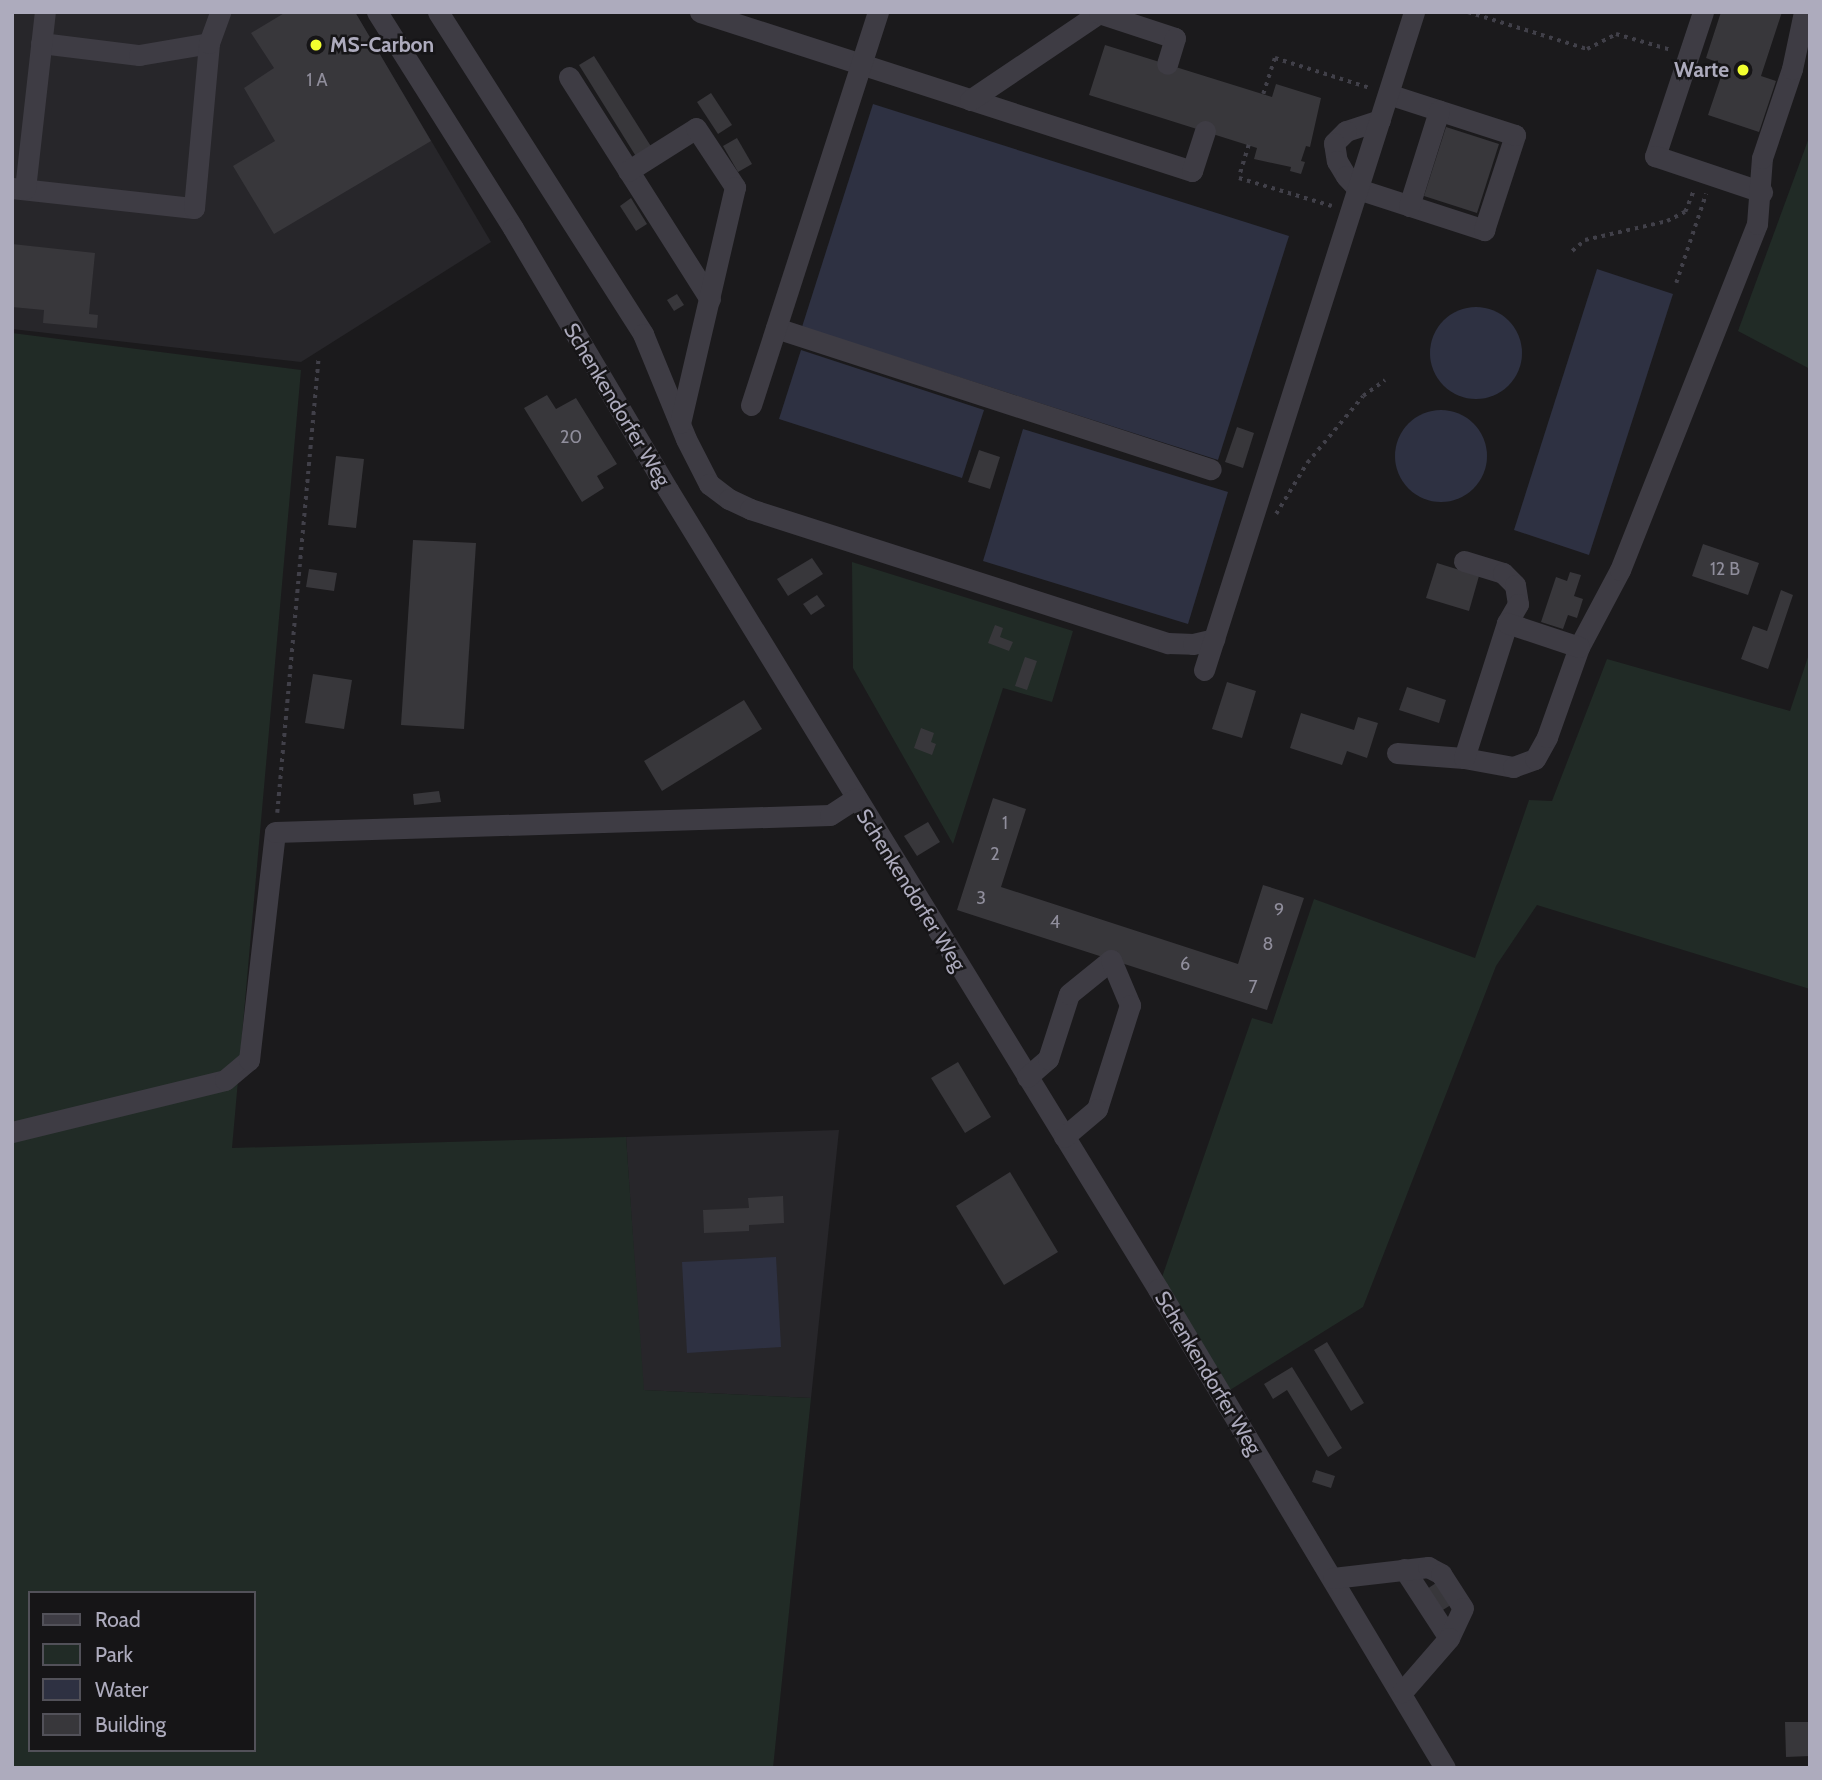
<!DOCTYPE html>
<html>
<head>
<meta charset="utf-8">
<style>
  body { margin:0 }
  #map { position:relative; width:1822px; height:1780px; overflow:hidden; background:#1b1a1c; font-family:Cabin,sans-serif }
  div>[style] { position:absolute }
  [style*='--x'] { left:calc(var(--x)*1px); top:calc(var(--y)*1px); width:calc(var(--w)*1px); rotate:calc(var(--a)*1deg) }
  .built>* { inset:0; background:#27262a }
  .green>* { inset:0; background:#212b26 }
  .water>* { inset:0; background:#2e3142 }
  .round { border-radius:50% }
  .building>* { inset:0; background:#38373b }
  .path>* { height:3.5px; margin-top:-1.75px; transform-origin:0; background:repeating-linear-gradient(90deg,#414049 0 3.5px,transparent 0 8.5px) }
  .minor>* { height:21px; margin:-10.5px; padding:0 10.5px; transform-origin:10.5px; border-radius:10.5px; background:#3e3c44 }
  .dots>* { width:19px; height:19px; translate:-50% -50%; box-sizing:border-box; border:4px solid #161517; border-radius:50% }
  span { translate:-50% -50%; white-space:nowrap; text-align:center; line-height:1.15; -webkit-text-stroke:5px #161517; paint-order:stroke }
  .number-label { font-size:18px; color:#908e9c }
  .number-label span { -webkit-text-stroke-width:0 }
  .poi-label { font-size:21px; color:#adabbd; font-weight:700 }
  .left { translate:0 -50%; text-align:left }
  .right { translate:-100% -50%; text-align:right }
  .street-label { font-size:21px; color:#adabbd }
  .frame { position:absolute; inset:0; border:14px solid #adabbd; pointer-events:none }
  .legend { position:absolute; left:28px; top:1591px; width:228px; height:161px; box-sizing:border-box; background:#161517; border:2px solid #525159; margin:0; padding:9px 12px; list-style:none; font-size:21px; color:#adabbd }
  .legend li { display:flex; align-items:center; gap:14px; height:35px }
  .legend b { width:35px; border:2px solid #525159 }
</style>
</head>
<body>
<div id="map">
  <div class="built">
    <i style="clip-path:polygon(12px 12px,355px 12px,491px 242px,301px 362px,12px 329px)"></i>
    <i style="clip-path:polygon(839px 1130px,811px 1398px,643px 1390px,626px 1137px)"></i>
  </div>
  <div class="green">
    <i style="clip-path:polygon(1810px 135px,1810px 369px,1738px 331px)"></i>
    <i style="clip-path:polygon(evenodd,12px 333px,301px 370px,232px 1148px,626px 1137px,644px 1390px,811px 1398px,773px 1768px,12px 1768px,12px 333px,30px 1593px,254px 1593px,254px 1750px,30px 1750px,30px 1593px)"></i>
    <i style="clip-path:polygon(852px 562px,1073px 631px,1052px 702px,1003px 688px,953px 844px,853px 668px)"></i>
    <i style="clip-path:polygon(1810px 651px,1810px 989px,1537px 905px,1496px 966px,1363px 1307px,1230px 1390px,1161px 1280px,1252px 1018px,1272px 1024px,1314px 899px,1475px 958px,1529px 800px,1552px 801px,1607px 659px,1790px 711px)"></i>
  </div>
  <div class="water">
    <i style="clip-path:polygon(873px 104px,1289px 236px,1218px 460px,802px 327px)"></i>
    <i style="clip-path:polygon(1597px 269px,1673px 294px,1589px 555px,1514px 530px)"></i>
    <i class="round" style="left:1430px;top:307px;width:92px;height:92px"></i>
    <i style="clip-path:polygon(801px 350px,984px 410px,962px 478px,779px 419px)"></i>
    <i class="round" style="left:1395px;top:410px;width:92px;height:92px"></i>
    <i style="clip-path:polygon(1023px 429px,1228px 492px,1188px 624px,983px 561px)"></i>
    <i style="clip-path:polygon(776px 1257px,781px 1347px,687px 1353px,682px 1262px)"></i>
  </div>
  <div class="building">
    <i style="clip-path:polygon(286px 12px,355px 12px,431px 141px,274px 234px,233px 166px,275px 141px,244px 88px,274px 68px,251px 33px)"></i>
    <i style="clip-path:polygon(1721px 12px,1782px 12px,1761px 76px,1776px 81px,1759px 132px,1708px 115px,1725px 65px,1706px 58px)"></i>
    <i style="clip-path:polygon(1105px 45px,1272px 97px,1276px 84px,1321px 98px,1310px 147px,1306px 146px,1301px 161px,1305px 162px,1301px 174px,1290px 171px,1291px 167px,1254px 159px,1257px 148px,1089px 95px)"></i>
    <i style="clip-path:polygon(594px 56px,652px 148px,637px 158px,579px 65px)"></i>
    <i style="clip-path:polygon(711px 93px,732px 125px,718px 134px,697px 102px)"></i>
    <i style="clip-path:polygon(1446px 127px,1499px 144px,1477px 213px,1424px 196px)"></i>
    <i style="clip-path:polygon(737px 138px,752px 164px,738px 172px,723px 146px)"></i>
    <i style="clip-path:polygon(631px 198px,647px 224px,636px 231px,620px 206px)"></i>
    <i style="clip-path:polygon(12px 244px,95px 253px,89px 314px,98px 315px,97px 328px,43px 323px,44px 310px,12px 307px)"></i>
    <i style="clip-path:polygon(677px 294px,684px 305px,674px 311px,667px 300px)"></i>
    <i style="clip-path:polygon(547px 395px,556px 409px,576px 398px,617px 464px,597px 476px,604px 488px,582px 502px,524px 408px)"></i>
    <i style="clip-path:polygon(1237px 427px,1254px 433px,1243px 468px,1225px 462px)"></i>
    <i style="clip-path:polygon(979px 450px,1000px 457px,990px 489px,968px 482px)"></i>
    <i style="clip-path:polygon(336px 456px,364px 459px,356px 528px,328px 525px)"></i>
    <i style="clip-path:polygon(413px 540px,476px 543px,464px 729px,401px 725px)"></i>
    <i style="clip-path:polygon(1703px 544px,1759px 563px,1748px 595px,1692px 576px)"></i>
    <i style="clip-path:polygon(812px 558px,823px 574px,788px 596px,777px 579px)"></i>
    <i style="clip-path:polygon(1437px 563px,1479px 576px,1469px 611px,1426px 598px)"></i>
    <i style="clip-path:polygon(309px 569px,337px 573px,334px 591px,306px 587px)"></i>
    <i style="clip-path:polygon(1570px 572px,1581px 575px,1574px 596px,1583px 599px,1577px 618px,1568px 615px,1563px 629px,1541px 622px,1556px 577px,1567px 581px)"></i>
    <i style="clip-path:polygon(1781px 590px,1793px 595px,1768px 669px,1741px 659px,1753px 626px,1767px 631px)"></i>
    <i style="clip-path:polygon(817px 595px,825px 606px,811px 615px,803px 604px)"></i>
    <i style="clip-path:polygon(995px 625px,1003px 628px,1000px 637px,1013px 642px,1009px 651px,988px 643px)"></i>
    <i style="clip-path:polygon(1025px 657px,1037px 661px,1027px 690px,1015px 686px)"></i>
    <i style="clip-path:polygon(313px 674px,352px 680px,344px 729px,305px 723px)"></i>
    <i style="clip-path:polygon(1227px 682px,1256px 691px,1242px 738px,1212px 729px)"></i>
    <i style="clip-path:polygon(1407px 687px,1446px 700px,1439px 723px,1399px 710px)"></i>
    <i style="clip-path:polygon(744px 700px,762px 729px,662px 791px,644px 761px)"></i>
    <i style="clip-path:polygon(1301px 713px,1354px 730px,1358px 717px,1378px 723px,1367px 758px,1347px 751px,1342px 765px,1290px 748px)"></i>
    <i style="clip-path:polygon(921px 728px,934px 733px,931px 742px,936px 744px,932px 755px,914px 748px)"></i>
    <i style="clip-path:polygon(439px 791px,441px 802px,414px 805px,413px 794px)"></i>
    <i style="clip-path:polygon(993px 798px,1026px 809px,1001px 887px,1238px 964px,1263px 885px,1304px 898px,1267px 1010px,957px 910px)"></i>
    <i style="clip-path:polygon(928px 822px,940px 842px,917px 856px,904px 836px)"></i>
    <i style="clip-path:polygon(958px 1062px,991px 1117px,965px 1133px,931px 1078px)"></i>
    <i style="clip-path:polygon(1010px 1172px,1058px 1252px,1004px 1285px,956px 1206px)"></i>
    <i style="clip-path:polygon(783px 1196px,784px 1223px,749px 1225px,749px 1231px,704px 1233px,703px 1210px,749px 1208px,748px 1198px)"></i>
    <i style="clip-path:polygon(1327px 1342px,1364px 1403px,1351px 1411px,1314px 1350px)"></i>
    <i style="clip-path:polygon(1292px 1367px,1342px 1448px,1328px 1457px,1287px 1390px,1273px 1399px,1264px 1384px)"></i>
    <i style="clip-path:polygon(1316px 1470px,1335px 1476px,1331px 1488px,1312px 1482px)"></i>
    <i style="clip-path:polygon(1439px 1581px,1454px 1603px,1438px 1613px,1424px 1591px)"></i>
    <i style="clip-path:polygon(1785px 1722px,1810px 1722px,1810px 1756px,1786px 1757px)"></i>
  </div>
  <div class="path">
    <i style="--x:1468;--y:12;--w:125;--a:17.3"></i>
    <i style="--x:1587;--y:49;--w:33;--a:-27"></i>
    <i style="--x:1616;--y:34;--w:57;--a:16.2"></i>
    <i style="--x:1263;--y:94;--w:38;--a:-72"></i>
    <i style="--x:1275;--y:58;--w:100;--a:17.5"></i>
    <i style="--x:1249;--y:145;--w:34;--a:107"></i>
    <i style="--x:1239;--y:178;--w:97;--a:16.8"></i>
    <i style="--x:1572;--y:251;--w:17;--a:-40"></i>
    <i style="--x:1585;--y:240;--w:84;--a:-13"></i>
    <i style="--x:1667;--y:221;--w:20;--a:-27"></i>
    <i style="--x:1685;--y:212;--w:24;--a:-68"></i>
    <i style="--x:1676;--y:283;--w:94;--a:-71.4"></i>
    <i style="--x:1276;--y:514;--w:60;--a:-58.7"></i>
    <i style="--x:1307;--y:463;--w:87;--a:-50.1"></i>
    <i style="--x:1363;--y:396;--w:27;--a:-36"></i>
    <i style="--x:277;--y:813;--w:455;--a:-84.8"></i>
  </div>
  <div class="minor">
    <i style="--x:377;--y:12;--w:255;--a:57.8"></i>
    <i style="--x:513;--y:228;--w:304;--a:59.4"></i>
    <i style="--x:668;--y:490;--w:937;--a:58.48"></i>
    <i style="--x:1158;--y:1289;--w:558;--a:59.07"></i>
    <i style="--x:438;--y:12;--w:382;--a:57.5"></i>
    <i style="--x:643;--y:334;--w:113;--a:67.7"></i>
    <i style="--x:686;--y:439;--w:51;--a:62.9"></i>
    <i style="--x:709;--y:484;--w:25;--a:37"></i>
    <i style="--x:729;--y:499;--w:23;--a:25"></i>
    <i style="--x:750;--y:509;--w:439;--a:17.8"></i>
    <i style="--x:1168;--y:643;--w:25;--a:2"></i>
    <i style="--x:1193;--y:644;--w:22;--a:-13"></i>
    <i style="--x:700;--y:12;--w:517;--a:17.91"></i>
    <i style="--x:1192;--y:171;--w:42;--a:-72"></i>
    <i style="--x:1703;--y:12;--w:152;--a:108.4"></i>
    <i style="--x:1655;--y:156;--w:113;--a:18.6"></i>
    <i style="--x:41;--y:43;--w:99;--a:7"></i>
    <i style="--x:139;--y:55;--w:71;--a:-9.7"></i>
    <i style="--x:569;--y:77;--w:263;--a:57.6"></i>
    <i style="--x:970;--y:100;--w:156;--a:-34"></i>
    <i style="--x:1099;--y:13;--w:80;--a:18.2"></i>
    <i style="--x:1175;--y:38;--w:27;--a:107"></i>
    <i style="--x:1380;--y:120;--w:36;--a:162"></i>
    <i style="--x:1346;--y:131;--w:17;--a:135"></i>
    <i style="--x:1334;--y:143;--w:18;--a:81"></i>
    <i style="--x:1337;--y:161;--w:17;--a:59"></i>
    <i style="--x:1346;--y:176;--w:18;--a:47"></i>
    <i style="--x:1358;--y:189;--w:133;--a:18"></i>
    <i style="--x:1484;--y:230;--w:100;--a:-71.9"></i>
    <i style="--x:1515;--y:135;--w:133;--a:-162.1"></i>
    <i style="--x:628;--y:171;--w:80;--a:-32.3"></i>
    <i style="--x:696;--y:128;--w:71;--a:56.5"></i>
    <i style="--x:735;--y:187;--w:242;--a:103.1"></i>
    <i style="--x:12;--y:188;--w:183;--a:6.3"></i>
    <i style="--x:194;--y:208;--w:166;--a:-84.8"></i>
    <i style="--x:209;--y:43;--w:33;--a:-70"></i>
    <i style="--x:25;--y:189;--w:178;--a:-83.6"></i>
    <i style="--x:1409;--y:206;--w:100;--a:-72.5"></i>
    <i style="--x:776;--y:328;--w:457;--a:18"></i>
    <i style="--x:751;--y:405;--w:413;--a:-72.1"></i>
    <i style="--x:1464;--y:561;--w:41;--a:17.1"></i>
    <i style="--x:1503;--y:573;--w:17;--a:45"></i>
    <i style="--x:1515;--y:585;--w:19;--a:81"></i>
    <i style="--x:1518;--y:604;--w:22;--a:120"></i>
    <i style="--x:1204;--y:670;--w:691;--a:-72.3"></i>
    <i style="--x:1397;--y:753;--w:67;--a:4.3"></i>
    <i style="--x:1464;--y:758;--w:50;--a:10.4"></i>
    <i style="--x:1513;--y:767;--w:23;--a:-20"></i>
    <i style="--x:1535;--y:759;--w:25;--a:-61"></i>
    <i style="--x:1547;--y:737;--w:96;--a:-70.4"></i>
    <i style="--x:1579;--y:647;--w:87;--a:-62"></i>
    <i style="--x:1620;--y:570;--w:372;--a:-68.4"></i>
    <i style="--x:1757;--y:224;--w:66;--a:-85.7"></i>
    <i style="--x:1762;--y:158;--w:94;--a:-71.4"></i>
    <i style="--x:1792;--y:69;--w:58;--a:-78.1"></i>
    <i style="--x:1464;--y:758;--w:142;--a:-72.3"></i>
    <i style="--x:1507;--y:623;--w:76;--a:18.4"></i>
    <i style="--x:1027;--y:1077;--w:28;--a:-41"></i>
    <i style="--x:1048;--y:1059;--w:68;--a:-72.1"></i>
    <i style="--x:1069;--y:994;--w:54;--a:-39"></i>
    <i style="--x:1111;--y:960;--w:49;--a:67.1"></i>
    <i style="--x:1130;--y:1005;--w:109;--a:107.6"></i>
    <i style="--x:1097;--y:1109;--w:43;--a:139.7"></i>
    <i style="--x:12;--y:1132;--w:219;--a:-13.7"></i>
    <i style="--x:225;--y:1080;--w:31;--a:-40"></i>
    <i style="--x:249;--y:1060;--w:229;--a:-83.5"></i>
    <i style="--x:275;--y:832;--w:555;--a:-1.75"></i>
    <i style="--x:830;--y:815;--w:30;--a:-33"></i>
    <i style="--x:1404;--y:1569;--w:82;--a:56.9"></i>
    <i style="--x:1333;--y:1578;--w:96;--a:-6.6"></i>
    <i style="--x:1428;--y:1567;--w:15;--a:28"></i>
    <i style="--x:1441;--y:1574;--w:40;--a:57.1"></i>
    <i style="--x:1463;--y:1608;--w:33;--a:115"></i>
    <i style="--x:1449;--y:1638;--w:72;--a:131"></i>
  </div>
  <div class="dots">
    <i style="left:316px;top:45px;background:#f2ff2f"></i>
    <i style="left:1743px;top:70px;background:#f2ff2f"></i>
  </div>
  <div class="number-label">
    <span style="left:317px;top:80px">1 A</span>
    <span style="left:571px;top:437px">20</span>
    <span style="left:1725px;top:569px">12 B</span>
    <span style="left:1005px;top:823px">1</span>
    <span style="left:995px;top:854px">2</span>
    <span style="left:981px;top:898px">3</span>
    <span style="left:1279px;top:910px">9</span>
    <span style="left:1055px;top:922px">4</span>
    <span style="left:1268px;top:944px">8</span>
    <span style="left:1185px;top:964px">6</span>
    <span style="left:1253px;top:987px">7</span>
  </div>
  <div class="poi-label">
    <span class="left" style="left:330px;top:45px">MS-Carbon</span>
    <span class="right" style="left:1729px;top:70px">Warte</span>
  </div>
  <div class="street-label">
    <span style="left:617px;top:405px;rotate:59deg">Schenkendorfer Weg</span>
    <span style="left:911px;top:890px;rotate:58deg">Schenkendorfer Weg</span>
    <span style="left:1208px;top:1373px;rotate:59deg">Schenkendorfer Weg</span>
  </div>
  <div class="frame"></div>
  <ul class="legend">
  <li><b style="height:9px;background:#3e3c44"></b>Road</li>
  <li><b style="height:19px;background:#212b26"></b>Park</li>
  <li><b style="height:19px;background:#2e3142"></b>Water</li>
  <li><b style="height:19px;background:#38373b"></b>Building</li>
  </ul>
</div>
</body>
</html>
